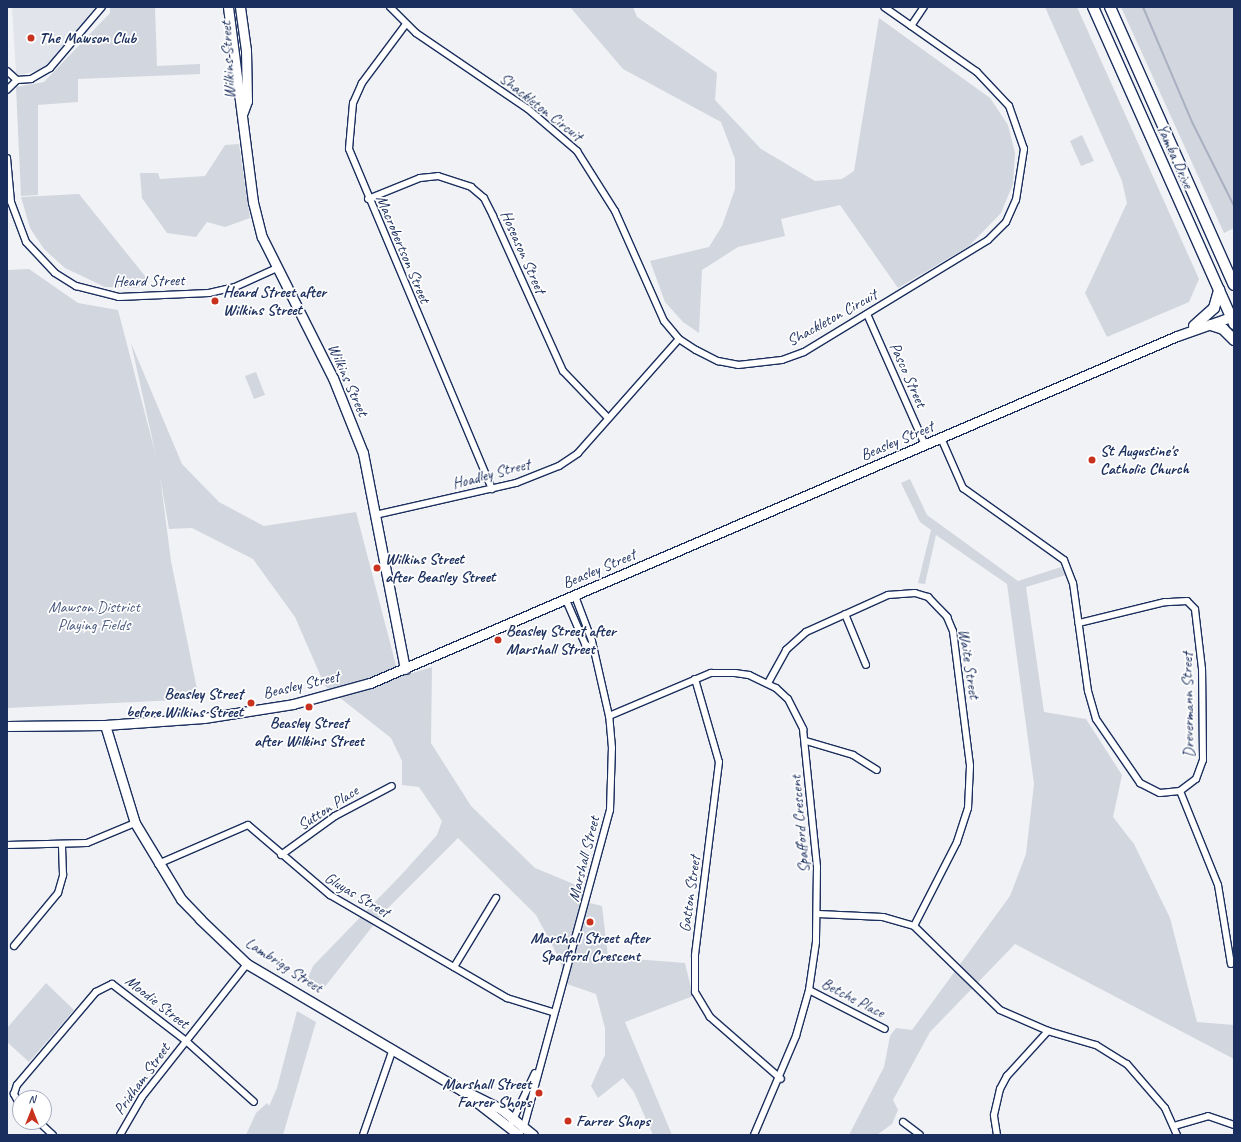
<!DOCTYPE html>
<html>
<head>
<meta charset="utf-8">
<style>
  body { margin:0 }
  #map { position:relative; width:1241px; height:1142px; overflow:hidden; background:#f1f2f5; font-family:Caveat,sans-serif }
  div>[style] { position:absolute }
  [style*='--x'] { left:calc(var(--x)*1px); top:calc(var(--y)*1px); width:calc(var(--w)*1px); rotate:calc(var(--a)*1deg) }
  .built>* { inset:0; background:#e1e4ea }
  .green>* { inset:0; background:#d2d6df }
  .stream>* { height:2px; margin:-1px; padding:0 1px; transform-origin:1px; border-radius:1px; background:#a8b0c2 }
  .roads { filter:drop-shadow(1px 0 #1b2f5e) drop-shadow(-1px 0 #1b2f5e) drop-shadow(0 1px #1b2f5e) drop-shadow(0 -1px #1b2f5e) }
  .street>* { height:6px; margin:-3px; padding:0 3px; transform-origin:3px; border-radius:3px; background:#fff }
  .secondary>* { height:9px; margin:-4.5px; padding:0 4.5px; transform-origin:4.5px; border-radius:4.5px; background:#fff }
  .primary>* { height:10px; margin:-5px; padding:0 5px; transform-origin:5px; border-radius:5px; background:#fff }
  .dots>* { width:11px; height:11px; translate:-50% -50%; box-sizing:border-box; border:2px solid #fff; border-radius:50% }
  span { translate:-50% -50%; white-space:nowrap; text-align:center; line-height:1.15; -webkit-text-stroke:3.5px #fff; paint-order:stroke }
  .poi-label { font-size:16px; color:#1b2f5e; font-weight:700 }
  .left { translate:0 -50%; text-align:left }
  .right { translate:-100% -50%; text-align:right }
  .street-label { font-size:16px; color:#1b2f5e }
  .park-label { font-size:16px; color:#49597e }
  .frame { position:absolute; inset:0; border:8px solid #1b2f5e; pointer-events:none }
  .north { position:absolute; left:12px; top:1090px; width:40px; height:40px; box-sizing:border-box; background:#fff; border:1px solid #a4acbf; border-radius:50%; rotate:0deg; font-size:11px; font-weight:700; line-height:16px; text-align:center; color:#1b2f5e }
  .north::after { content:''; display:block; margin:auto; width:14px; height:18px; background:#c8321e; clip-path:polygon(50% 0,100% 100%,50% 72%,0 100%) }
</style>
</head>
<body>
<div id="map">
  <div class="built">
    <i style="clip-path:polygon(12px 7px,96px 7px,52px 60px,39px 70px,20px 75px,16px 73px)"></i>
  </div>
  <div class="green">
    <i style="clip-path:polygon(110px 7px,155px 7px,157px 66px,200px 64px,200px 74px,78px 79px,78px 102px,38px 105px,38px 195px,21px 196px,16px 87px,44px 82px,110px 13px)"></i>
    <i style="clip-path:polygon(570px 7px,633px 7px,637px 17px,717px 73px,715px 100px,761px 149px,815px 181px,842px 179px,854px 171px,879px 18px,990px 98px,1008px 125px,1015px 153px,1013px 184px,1001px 213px,969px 246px,898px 288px,840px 205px,781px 219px,785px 236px,738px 247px,702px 270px,699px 333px,683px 322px,665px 302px,650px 261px,709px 247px,722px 226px,735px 189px,735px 159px,721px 122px,623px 69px)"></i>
    <i style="clip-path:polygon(1045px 7px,1077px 7px,1199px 279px,1189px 302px,1107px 337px,1085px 293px,1127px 203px,1122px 181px)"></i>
    <i style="clip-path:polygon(1121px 7px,1234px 7px,1234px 228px,1224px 233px)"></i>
    <i style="clip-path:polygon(1082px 135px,1094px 161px,1081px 166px,1070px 141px)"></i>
    <i style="clip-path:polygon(239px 144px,250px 218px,225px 227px,207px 222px,196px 237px,167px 233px,142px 198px,140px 173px,158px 173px,160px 179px,205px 176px,225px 145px)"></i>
    <i style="clip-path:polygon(79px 194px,149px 281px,137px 288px,105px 287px,65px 268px,44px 249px,30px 228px,21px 197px)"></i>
    <i style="clip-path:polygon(29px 269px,78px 303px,118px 310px,156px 456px,131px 343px,182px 464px,219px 502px,264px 526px,356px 512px,399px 677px,432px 667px,431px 743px,471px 806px,535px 868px,581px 887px,590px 903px,602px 906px,608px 957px,685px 963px,693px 996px,625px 1022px,672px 1135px,653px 1135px,634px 1092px,623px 1078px,598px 1098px,591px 1086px,605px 1055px,605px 1028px,596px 994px,567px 984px,559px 958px,536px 915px,458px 838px,383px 913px,320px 993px,306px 983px,313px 966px,403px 873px,437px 835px,442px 821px,419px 787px,402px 785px,402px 761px,391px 738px,325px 686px,295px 617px,253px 559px,192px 528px,169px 529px,160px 476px,171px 561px,199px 699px,7px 708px,7px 270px)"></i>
    <i style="clip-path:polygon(256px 372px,265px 395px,254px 399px,245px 376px)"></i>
    <i style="clip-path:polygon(910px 479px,927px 515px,1018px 581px,1061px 567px,1066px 575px,1026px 587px,1044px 712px,1086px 719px,1122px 775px,1113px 817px,1134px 844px,1170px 918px,1197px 1022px,1234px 1025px,1234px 1059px,1015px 944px,930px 1032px,893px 1100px,898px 1110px,892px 1124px,877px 1135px,849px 1135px,884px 1067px,890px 1036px,896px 1028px,912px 1030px,1010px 896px,1026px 854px,1034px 784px,1007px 584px,936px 535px,925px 584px,918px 583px,931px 530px,920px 522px,901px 483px)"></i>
    <i style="clip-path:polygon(46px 983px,74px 1010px,29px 1062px,7px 1042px,7px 1028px)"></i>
    <i style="clip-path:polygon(297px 1011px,316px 1022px,283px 1135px,246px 1135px,256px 1113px,267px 1103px,269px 1106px,277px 1088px)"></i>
  </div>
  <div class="stream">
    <i style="--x:1143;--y:7;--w:127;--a:66.9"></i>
    <i style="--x:1193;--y:124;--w:92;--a:63.4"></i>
  </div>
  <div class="roads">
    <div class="street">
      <i style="--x:390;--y:7;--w:37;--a:45"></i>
      <i style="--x:416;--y:33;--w:135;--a:34.2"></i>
      <i style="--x:528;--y:109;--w:65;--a:40.6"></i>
      <i style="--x:577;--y:151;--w:71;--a:57.7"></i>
      <i style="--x:615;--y:211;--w:120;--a:66"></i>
      <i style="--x:664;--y:321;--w:23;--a:50"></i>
      <i style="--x:679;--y:339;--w:20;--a:33"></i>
      <i style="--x:696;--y:350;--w:25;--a:27"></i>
      <i style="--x:718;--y:361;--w:20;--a:11"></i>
      <i style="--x:738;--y:365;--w:44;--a:-6.5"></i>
      <i style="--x:782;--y:360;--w:23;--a:-20"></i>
      <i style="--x:804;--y:352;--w:215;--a:-31.3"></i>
      <i style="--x:988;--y:240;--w:25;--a:-45"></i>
      <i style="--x:1006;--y:222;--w:24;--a:-66"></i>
      <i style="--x:1016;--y:200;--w:52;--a:-81.1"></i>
      <i style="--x:1024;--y:149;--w:46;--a:-109.2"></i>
      <i style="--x:1009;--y:106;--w:47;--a:-133.3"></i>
      <i style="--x:977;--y:72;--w:113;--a:-145"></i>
      <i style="--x:406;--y:24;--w:74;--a:126.7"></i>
      <i style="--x:362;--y:83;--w:22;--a:114"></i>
      <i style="--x:353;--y:103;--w:46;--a:95"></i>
      <i style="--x:349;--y:149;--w:369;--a:67.2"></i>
      <i style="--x:911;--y:26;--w:23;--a:-56"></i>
      <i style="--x:7;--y:71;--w:13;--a:42"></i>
      <i style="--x:7;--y:90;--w:14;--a:-45"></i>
      <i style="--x:17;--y:80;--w:14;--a:-4"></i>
      <i style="--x:31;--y:79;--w:22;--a:-30"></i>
      <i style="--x:50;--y:68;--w:80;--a:-49.6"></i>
      <i style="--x:7;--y:158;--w:44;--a:84.8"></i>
      <i style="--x:11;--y:202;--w:43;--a:69.4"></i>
      <i style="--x:26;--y:242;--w:42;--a:46.9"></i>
      <i style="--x:55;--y:273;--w:25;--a:32"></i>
      <i style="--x:76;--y:286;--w:44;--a:14.3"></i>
      <i style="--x:119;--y:297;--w:90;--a:-2.5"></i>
      <i style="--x:209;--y:293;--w:27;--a:-13"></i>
      <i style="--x:235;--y:287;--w:46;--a:-24.3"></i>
      <i style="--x:368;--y:199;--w:56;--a:-22"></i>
      <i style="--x:420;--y:178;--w:18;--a:-6"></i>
      <i style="--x:438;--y:176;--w:35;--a:18"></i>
      <i style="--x:471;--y:187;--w:17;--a:40"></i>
      <i style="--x:484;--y:198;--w:20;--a:63"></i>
      <i style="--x:493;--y:216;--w:170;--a:65.7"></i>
      <i style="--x:563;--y:371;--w:65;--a:46.2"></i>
      <i style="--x:867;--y:314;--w:143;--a:66.1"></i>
      <i style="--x:941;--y:438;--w:55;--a:66.3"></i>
      <i style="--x:963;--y:488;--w:124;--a:35.5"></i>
      <i style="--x:1064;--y:560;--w:25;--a:69"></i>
      <i style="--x:1073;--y:583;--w:109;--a:82.1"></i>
      <i style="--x:1088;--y:691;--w:29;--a:74"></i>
      <i style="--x:1096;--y:719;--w:78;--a:55.5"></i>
      <i style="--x:1140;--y:783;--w:22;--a:27"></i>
      <i style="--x:1160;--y:793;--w:20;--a:-6"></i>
      <i style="--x:1180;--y:791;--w:20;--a:-37"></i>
      <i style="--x:1196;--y:779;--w:20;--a:-70"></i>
      <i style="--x:1203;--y:760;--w:91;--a:-90.6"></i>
      <i style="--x:1202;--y:669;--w:60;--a:-96.7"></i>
      <i style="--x:1195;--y:609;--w:11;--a:-135"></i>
      <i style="--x:1187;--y:601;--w:22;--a:177"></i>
      <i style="--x:1165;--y:602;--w:89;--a:166.3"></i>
      <i style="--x:375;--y:515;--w:145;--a:-12.8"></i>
      <i style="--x:516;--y:483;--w:46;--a:-21.6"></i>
      <i style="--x:559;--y:466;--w:23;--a:-34"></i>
      <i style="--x:578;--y:453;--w:152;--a:-48.5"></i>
      <i style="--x:566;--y:600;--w:48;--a:66.6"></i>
      <i style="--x:585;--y:644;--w:9;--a:36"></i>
      <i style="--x:845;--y:614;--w:55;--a:67.6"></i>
      <i style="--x:695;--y:679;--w:86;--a:73.9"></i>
      <i style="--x:719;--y:762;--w:195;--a:97.1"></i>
      <i style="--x:695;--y:956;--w:36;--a:90"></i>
      <i style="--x:695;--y:992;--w:29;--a:59"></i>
      <i style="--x:710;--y:1017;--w:94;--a:41.1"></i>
      <i style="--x:768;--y:683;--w:38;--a:-61"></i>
      <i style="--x:786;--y:650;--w:27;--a:-42"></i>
      <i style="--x:806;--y:632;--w:90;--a:-24.3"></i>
      <i style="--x:888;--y:595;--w:27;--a:-4"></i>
      <i style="--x:915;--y:593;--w:14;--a:17"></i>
      <i style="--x:928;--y:597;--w:28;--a:46"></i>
      <i style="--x:947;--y:617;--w:15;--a:67"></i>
      <i style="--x:953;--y:631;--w:136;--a:82.8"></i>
      <i style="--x:970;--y:766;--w:42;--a:92.7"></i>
      <i style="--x:968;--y:808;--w:36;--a:108"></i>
      <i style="--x:957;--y:842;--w:94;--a:117.1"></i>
      <i style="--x:609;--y:716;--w:111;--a:-22.9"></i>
      <i style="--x:711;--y:673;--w:24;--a:0"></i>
      <i style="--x:735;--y:673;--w:14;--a:8"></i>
      <i style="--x:749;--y:675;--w:30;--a:26"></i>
      <i style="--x:776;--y:688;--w:16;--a:43"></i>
      <i style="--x:788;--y:699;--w:34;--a:63"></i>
      <i style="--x:803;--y:729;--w:139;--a:84.2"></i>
      <i style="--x:817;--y:867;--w:75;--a:90.8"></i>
      <i style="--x:816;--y:942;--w:49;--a:98.3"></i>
      <i style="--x:809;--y:990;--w:48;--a:105.8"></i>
      <i style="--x:796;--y:1036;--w:108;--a:113"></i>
      <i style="--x:806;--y:741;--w:49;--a:16.6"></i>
      <i style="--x:853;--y:755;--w:28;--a:32"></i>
      <i style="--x:1180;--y:791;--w:101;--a:68"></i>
      <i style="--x:1218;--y:885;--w:80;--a:80.7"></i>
      <i style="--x:7;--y:845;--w:80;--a:-1.4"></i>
      <i style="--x:87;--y:843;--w:52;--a:-22.6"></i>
      <i style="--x:281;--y:855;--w:67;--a:-35.8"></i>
      <i style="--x:335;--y:816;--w:64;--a:-27.8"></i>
      <i style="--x:158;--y:864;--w:98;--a:-23.4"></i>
      <i style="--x:248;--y:825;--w:108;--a:40.5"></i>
      <i style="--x:330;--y:895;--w:205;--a:30.2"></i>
      <i style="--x:507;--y:998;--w:47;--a:17.3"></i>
      <i style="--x:818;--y:914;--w:65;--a:2.6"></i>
      <i style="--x:883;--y:917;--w:32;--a:16"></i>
      <i style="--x:914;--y:926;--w:120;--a:44.3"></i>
      <i style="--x:1000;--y:1010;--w:52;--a:23.6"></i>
      <i style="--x:1048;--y:1031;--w:50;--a:16.3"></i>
      <i style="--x:1096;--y:1045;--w:36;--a:32"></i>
      <i style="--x:1127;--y:1064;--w:58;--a:49.2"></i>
      <i style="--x:1165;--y:1108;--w:30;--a:66"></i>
      <i style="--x:14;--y:946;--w:69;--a:-50.3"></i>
      <i style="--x:58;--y:893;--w:19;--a:-74"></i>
      <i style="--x:63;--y:875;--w:30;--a:-92"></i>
      <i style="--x:454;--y:967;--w:81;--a:-58.7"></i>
      <i style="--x:809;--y:990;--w:85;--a:27.2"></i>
      <i style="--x:20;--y:1105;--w:13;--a:-119"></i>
      <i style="--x:14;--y:1094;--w:9;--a:-72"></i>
      <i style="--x:17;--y:1085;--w:122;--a:-49.7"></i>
      <i style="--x:96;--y:992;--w:18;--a:-27"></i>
      <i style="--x:112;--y:984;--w:93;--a:37.6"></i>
      <i style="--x:186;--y:1041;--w:91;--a:41.9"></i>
      <i style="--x:39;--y:1122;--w:19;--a:43"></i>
      <i style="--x:512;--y:1122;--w:54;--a:-64.9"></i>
      <i style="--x:903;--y:1122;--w:21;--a:37"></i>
      <i style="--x:1174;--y:1126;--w:35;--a:-16"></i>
      <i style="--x:1208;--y:1116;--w:28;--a:19"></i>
      <i style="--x:523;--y:1130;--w:332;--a:-74.8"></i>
      <i style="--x:610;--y:810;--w:62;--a:-88.2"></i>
      <i style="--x:612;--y:748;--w:32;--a:-95"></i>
      <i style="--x:609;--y:716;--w:77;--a:-102.8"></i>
      <i style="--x:592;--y:641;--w:48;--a:-110.7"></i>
      <i style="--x:120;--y:1135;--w:44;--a:-59.9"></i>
      <i style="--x:142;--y:1097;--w:169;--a:-51.7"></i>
      <i style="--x:363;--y:1135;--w:91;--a:-70.8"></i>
      <i style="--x:997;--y:1135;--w:20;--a:-99"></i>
      <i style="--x:994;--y:1115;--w:27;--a:-77"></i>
      <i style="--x:1000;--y:1089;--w:15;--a:-62"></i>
      <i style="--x:1007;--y:1076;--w:61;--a:-47.7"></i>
    </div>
    <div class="secondary">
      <i style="--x:228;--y:7;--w:197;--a:82.7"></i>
      <i style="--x:253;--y:202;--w:36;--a:76"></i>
      <i style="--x:262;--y:237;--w:158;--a:63.3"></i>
      <i style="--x:333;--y:378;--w:81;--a:68.2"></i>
      <i style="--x:363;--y:453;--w:220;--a:79"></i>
      <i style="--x:240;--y:7;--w:43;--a:82.1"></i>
      <i style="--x:246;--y:50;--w:51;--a:88.9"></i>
      <i style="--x:247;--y:101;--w:12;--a:110"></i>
      <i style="--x:105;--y:725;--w:102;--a:73"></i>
      <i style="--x:135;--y:823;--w:89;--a:58.8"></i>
      <i style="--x:181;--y:899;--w:28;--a:46"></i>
      <i style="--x:200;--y:919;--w:65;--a:43.8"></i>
      <i style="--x:247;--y:964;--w:248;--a:30.5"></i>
      <i style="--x:461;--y:1090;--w:73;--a:37.8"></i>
      <i style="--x:7;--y:726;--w:98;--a:-0.6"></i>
      <i style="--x:105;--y:725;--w:99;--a:-4"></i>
      <i style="--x:204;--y:718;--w:90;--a:-8.9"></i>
      <i style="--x:293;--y:704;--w:80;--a:-15.3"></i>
      <i style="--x:370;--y:683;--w:878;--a:-23.27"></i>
      <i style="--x:1177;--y:336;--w:57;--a:-19.4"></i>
      <i style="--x:463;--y:1090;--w:42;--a:26.6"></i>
      <i style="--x:501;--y:1109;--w:41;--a:39.1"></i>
    </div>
    <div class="primary">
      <i style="--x:1093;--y:7;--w:347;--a:66"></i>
      <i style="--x:1110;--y:7;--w:304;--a:66"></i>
      <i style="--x:1211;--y:325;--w:13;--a:18"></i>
      <i style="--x:1223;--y:329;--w:16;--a:45"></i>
      <i style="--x:1194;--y:326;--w:27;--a:-42"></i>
      <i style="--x:1214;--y:308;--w:19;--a:-74"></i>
    </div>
  </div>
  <div class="dots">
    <i style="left:31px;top:38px;background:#c8321e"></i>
    <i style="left:215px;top:301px;background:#c8321e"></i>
    <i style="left:1092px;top:460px;background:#c8321e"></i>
    <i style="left:377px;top:568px;background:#c8321e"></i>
    <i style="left:498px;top:640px;background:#c8321e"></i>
    <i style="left:251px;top:703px;background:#c8321e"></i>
    <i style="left:309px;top:707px;background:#c8321e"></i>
    <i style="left:590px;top:922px;background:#c8321e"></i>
    <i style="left:539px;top:1093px;background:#c8321e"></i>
    <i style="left:568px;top:1121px;background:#c8321e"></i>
  </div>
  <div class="poi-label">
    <span class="left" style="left:39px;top:38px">The Mawson Club</span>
    <span class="left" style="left:223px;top:301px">Heard Street after<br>Wilkins Street</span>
    <span class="left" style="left:1100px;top:460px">St Augustine's<br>Catholic Church</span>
    <span class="left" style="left:385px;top:568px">Wilkins Street<br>after Beasley Street</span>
    <span class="left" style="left:506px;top:640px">Beasley Street after<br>Marshall Street</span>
    <span class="right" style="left:243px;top:703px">Beasley Street<br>before Wilkins Street</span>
    <span style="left:309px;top:732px">Beasley Street<br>after Wilkins Street</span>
    <span style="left:590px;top:947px">Marshall Street after<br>Spafford Crescent</span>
    <span class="right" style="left:531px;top:1093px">Marshall Street<br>Farrer Shops</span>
    <span class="left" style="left:576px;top:1121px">Farrer Shops</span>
  </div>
  <div class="street-label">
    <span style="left:228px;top:60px;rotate:-93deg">Wilkins Street</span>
    <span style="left:541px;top:107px;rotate:38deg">Shackleton Circuit</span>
    <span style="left:1175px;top:156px;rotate:66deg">Yamba Drive</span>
    <span style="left:403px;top:249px;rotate:67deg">Macrobertson Street</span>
    <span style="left:523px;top:252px;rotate:66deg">Hoseason Street</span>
    <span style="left:149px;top:281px;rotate:-1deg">Heard Street</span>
    <span style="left:832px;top:318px;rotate:-29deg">Shackleton Circuit</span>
    <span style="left:908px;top:375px;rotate:66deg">Pasco Street</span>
    <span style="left:348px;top:380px;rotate:66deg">Wilkins Street</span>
    <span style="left:897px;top:441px;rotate:-23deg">Beasley Street</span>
    <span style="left:491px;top:474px;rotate:-15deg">Hoadley Street</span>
    <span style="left:599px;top:569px;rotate:-23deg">Beasley Street</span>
    <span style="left:969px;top:664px;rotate:81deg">Waite Street</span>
    <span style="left:301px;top:685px;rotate:-13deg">Beasley Street</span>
    <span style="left:1188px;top:705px;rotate:-91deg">Drevermann Street</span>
    <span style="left:328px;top:808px;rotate:-33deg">Sutton Place</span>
    <span style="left:800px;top:824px;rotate:-95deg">Spafford Crescent</span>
    <span style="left:584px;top:859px;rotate:-76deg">Marshall Street</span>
    <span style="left:690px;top:894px;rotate:-82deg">Gatton Street</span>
    <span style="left:357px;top:895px;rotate:31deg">Gluyas Street</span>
    <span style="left:284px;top:965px;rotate:33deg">Lambrigg Street</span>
    <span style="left:853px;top:998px;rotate:27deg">Betche Place</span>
    <span style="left:157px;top:1002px;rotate:38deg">Moodie Street</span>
    <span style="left:142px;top:1079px;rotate:-54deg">Pridham Street</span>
  </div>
  <div class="park-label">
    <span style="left:94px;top:616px">Mawson District<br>Playing Fields</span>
  </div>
  <div class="frame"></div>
  <div class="north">N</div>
</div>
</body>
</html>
